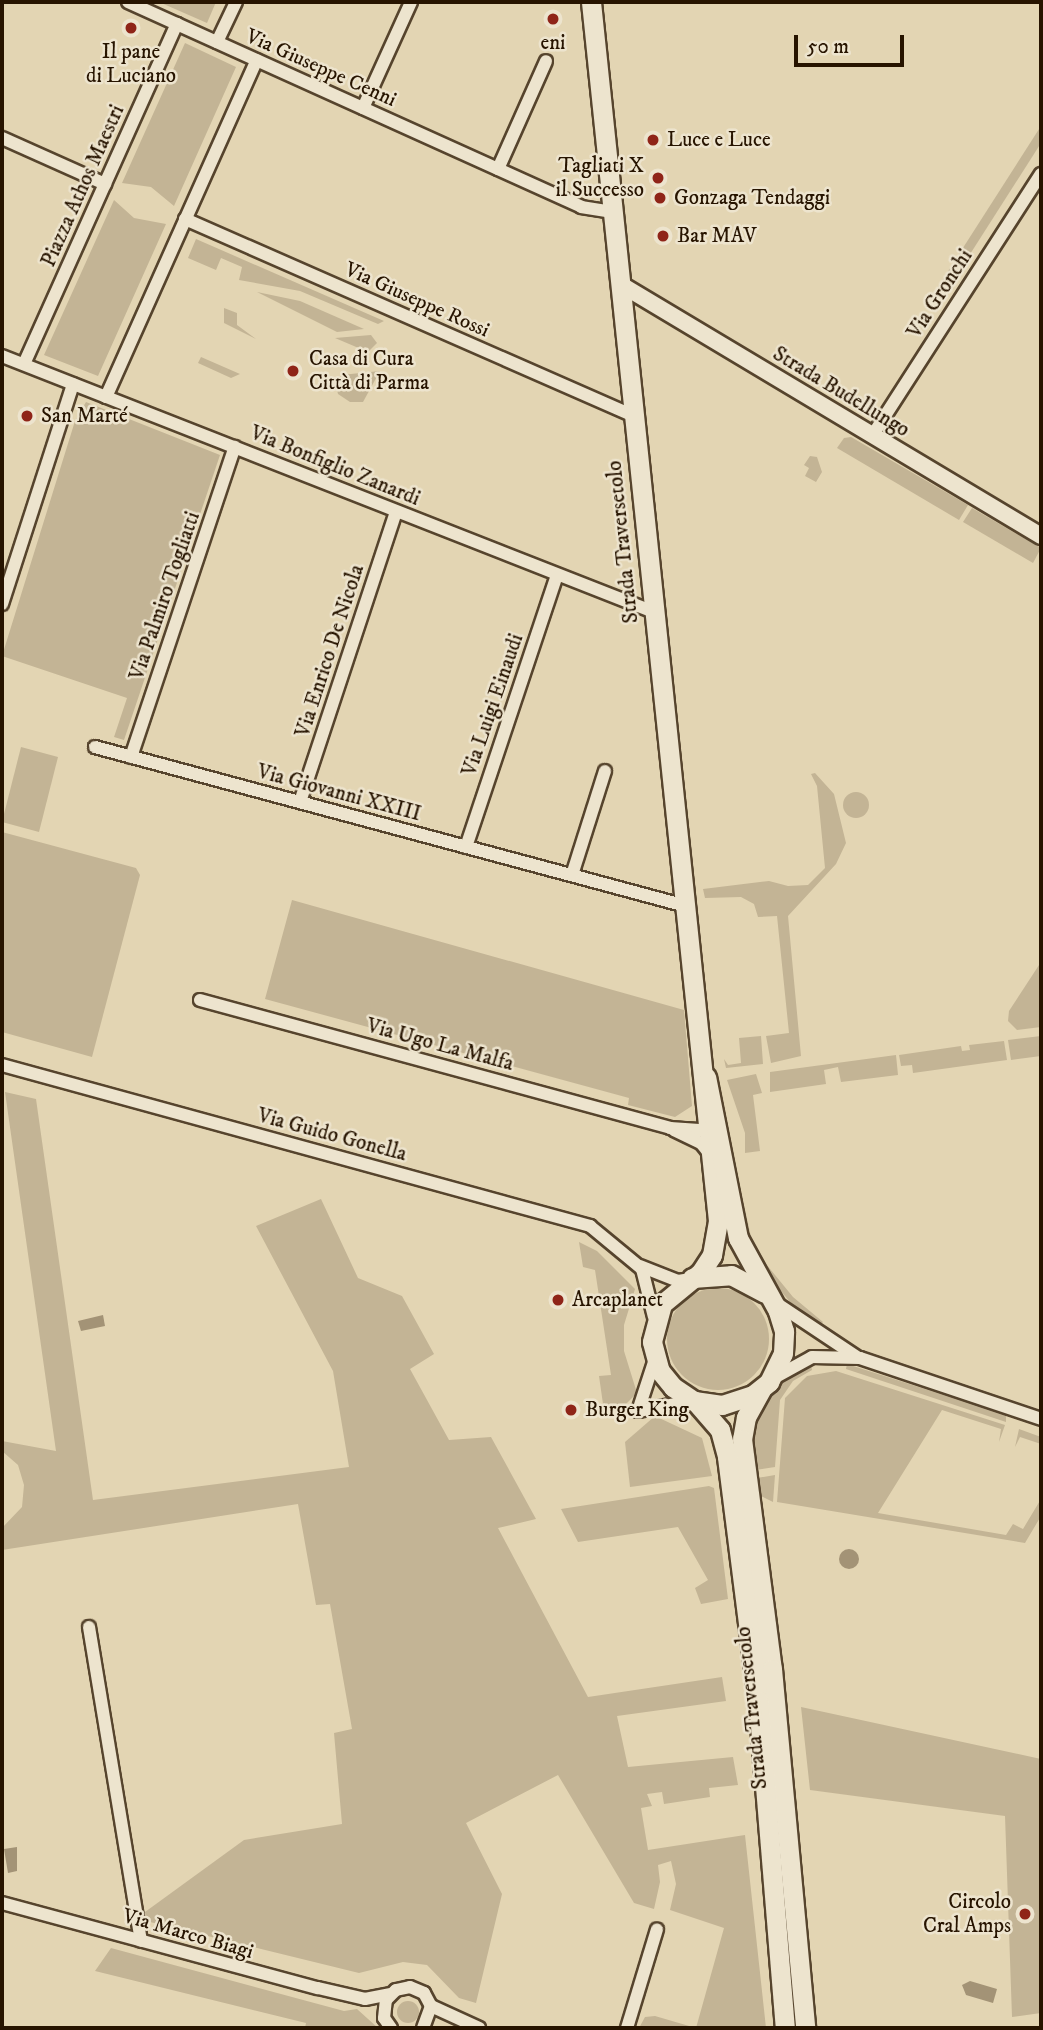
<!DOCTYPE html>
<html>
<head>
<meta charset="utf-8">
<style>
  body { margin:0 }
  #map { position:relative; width:1043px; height:2030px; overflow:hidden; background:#e3d5b3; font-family:"IM FELL DW Pica",serif }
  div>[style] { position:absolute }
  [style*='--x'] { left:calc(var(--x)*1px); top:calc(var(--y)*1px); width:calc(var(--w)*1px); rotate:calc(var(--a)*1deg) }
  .green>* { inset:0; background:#c3b495 }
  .round { border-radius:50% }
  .water>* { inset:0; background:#a39376 }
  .roads { filter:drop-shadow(2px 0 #56442d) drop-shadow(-2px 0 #56442d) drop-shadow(0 2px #56442d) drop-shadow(0 -2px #56442d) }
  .minor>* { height:12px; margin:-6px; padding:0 6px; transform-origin:6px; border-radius:6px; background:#ede4ce }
  .tertiary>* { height:16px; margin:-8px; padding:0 8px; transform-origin:8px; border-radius:8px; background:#ede4ce }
  .secondary>* { height:19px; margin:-9.5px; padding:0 9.5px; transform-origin:9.5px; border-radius:9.5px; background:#ede4ce }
  .dots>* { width:19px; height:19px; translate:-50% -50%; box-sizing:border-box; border:4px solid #ede4ce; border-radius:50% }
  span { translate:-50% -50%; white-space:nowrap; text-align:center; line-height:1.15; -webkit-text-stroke:5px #ede4ce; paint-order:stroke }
  .poi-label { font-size:21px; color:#271400 }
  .left { translate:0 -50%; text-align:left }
  .right { translate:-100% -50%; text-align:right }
  .street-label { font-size:21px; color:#271400 }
  .frame { position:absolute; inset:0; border:4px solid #271400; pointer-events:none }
  .scale { position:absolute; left:794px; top:35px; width:110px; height:32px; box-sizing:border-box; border:4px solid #271400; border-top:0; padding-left:9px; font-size:21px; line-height:24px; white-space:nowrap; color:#271400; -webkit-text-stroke:5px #ede4ce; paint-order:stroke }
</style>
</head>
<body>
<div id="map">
  <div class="green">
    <i style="clip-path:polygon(159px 2px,216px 2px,207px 23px)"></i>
    <i style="clip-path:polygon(185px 43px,236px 67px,174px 206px,151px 187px,122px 183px)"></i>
    <i style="clip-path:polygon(1041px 126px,1041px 143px,944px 295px,936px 290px)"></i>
    <i style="clip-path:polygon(114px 200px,134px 218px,166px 224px,98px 376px,44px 355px)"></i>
    <i style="clip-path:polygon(196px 239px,384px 321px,378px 324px,300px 291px,239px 280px,242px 267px,221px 258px,216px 270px,188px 258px)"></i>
    <i style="clip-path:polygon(257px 292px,300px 301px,364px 329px,337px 332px)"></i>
    <i style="clip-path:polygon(224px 308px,237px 313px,237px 325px,256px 339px,224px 323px)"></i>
    <i style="clip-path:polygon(371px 335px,377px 343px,368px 352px,335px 338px)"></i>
    <i style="clip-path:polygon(201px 357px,240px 374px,231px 378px,198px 363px)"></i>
    <i style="clip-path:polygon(380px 371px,363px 402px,350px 402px,338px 394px,336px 386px,341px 375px)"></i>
    <i style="clip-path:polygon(86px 402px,220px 455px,124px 740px,114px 737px,127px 698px,2px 656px,75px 421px)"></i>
    <i style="clip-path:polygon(851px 437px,968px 505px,959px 520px,837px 448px,844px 438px)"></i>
    <i style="clip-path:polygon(810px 456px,817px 457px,822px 472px,816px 482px,805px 476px,809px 468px,804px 465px)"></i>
    <i style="clip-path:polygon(972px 508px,1041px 548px,1033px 563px,963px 522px)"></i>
    <i style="clip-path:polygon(21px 747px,58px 757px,39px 832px,2px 822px)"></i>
    <i style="clip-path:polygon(815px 773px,834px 794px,846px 843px,836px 864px,788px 916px,801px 1056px,771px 1063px,766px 1036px,789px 1033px,777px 916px,758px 917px,754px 904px,741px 897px,705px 898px,703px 889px,769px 881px,788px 886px,808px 885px,825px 868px,817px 786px,811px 774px)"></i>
    <i class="round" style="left:843px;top:792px;width:26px;height:26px"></i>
    <i style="clip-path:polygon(2px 832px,136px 868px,140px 875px,92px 1057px,2px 1032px)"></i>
    <i style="clip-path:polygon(292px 900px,684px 1010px,692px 1106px,675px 1117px,628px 1105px,629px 1098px,265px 999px)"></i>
    <i style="clip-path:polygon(1041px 962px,1041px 1027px,1017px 1030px,1008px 1021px,1009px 1011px)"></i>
    <i style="clip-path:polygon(761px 1036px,763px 1064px,726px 1068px,724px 1059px,728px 1065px,741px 1063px,739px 1038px)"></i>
    <i style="clip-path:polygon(1041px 1036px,1041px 1056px,1011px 1060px,1008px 1040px)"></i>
    <i style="clip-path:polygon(1004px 1041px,1007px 1060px,913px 1073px,912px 1065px,901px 1066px,899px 1055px,961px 1046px,962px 1051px,970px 1050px,969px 1045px)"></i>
    <i style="clip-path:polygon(896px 1055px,898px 1075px,841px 1082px,838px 1067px,824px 1070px,826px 1084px,770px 1092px,770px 1072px)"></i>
    <i style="clip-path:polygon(756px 1074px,762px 1093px,753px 1095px,760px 1151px,745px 1153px,745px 1133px,727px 1080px)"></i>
    <i style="clip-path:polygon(5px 1092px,36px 1099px,93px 1500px,349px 1467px,333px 1371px,256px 1226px,321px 1199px,358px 1278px,402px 1296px,434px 1354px,410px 1369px,449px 1440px,491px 1437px,536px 1519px,498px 1528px,588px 1697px,722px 1677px,726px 1701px,617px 1716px,628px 1767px,733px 1757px,738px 1785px,709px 1788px,710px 1797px,664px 1804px,662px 1792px,647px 1794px,652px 1806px,641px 1808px,648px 1850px,745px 1835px,766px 2028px,639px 2028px,645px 2017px,655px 2016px,696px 2028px,724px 1928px,670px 1910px,676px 1884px,671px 1861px,658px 1865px,660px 1882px,654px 1909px,634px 1903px,558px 1775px,466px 1823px,502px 1894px,476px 2003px,459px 1998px,427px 1965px,403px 1962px,359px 1973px,146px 1921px,145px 1912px,244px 1840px,342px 1824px,334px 1733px,352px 1729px,330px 1604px,316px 1605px,298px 1504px,2px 1550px,2px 1528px,22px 1507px,24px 1485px,18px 1465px,2px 1451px,2px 1441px,56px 1451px)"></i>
    <i style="clip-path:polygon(740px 1205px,744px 1205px,751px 1237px,766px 1264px,793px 1297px,823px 1322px,819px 1327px,790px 1302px,758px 1263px,748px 1247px)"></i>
    <i style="clip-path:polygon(579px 1242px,597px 1251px,635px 1289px,624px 1325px,624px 1351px,637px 1393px,615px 1415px,604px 1411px,599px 1376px,611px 1375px,595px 1270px,583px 1267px)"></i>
    <i class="round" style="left:667px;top:1288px;width:102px;height:102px"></i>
    <i style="clip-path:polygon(847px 1364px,1006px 1415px,1006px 1422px,846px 1369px)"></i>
    <i style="clip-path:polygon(811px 1365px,812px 1370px,793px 1381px,780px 1400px,775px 1467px,755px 1470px,751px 1428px,762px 1404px,788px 1377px)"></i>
    <i style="clip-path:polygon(836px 1371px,1005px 1425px,999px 1442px,1001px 1429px,942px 1410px,878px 1513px,1006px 1535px,1013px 1524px,1023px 1529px,1041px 1499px,1041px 1516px,1025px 1543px,777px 1502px,785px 1398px,807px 1376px)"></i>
    <i style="clip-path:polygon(655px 1416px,702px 1438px,712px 1476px,630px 1487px,625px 1442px)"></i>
    <i style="clip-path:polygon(1019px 1429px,1041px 1437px,1041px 1444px,1020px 1437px,1015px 1447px)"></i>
    <i style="clip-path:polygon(775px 1475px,773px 1502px,761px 1496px,757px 1478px)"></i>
    <i style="clip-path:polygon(709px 1486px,714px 1488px,728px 1599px,701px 1604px,695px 1588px,708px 1580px,678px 1527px,578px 1542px,561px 1509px)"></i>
    <i style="clip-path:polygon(801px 1707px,1041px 1759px,1041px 2013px,1012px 2017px,1005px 1816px,810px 1790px)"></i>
    <i style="clip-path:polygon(111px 1948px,344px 2011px,357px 2009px,378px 2028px,305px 2028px,306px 2023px,95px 1971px)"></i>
    <i class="round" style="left:397px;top:2001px;width:22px;height:22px"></i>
  </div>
  <div class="water">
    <i style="clip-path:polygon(103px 1315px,105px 1326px,81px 1331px,78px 1321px)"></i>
    <i class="round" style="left:839px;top:1549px;width:20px;height:20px"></i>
    <i style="clip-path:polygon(17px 1847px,17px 1871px,8px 1873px,4px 1849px)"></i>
    <i style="clip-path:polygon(970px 1981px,997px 1989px,993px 2003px,966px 1995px,962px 1985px)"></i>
  </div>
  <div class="roads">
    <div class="minor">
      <i style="--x:128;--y:2;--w:497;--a:24.3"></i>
      <i style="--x:581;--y:207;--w:32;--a:9"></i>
      <i style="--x:217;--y:42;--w:44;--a:-64.6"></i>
      <i style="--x:363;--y:108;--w:116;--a:-65.6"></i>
      <i style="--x:2;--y:138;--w:113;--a:24.1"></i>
      <i style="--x:498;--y:169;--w:118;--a:-66"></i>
      <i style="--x:185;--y:219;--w:489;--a:23.7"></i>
      <i style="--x:2;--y:356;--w:700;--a:21.44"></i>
      <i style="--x:24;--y:364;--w:373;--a:-65.8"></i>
      <i style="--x:106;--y:397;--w:369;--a:-65.9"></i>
      <i style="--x:872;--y:436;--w:312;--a:-57.2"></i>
      <i style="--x:2;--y:604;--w:231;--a:-72.1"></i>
      <i style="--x:95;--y:747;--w:612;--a:15.06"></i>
      <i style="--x:131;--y:757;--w:327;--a:-71.5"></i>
      <i style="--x:300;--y:802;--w:306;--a:-71.7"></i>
      <i style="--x:466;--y:847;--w:287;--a:-71.5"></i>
      <i style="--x:572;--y:875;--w:109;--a:-72.4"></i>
      <i style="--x:200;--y:1000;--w:487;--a:15.2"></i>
      <i style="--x:670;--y:1128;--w:44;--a:3.9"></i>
      <i style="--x:2;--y:1065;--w:610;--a:15.31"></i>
      <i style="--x:590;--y:1226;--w:67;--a:39.6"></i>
      <i style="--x:642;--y:1269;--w:49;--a:76"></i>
      <i style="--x:674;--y:1130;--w:30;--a:26"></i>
      <i style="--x:701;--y:1143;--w:14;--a:51"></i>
      <i style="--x:640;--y:1266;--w:41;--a:21.5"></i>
      <i style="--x:678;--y:1281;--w:13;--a:-9"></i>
      <i style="--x:776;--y:1303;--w:97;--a:33.7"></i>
      <i style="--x:774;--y:1378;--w:43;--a:-28.9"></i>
      <i style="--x:812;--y:1357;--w:48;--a:1.2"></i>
      <i style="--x:860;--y:1358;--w:191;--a:18.6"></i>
      <i style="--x:638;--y:1411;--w:52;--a:-71.9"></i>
      <i style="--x:638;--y:1411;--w:55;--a:-10.5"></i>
      <i style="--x:89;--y:1627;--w:318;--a:80.6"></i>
      <i style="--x:2;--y:1903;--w:327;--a:15.1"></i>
      <i style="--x:318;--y:1988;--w:48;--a:13.2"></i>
      <i style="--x:365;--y:1999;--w:25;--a:-11"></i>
      <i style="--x:431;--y:2006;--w:53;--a:24.6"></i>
      <i style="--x:391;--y:2028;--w:12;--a:-125"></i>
      <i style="--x:384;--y:2018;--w:18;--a:-84"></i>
      <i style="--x:386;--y:2000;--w:14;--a:-45"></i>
      <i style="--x:396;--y:1990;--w:14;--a:-12"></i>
      <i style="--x:410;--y:1987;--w:15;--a:23"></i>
      <i style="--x:424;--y:1993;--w:15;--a:62"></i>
      <i style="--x:431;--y:2006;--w:23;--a:110"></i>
      <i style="--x:627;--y:2028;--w:103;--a:-73.1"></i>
    </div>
    <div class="tertiary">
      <i style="--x:620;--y:284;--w:491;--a:30.9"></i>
    </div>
    <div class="secondary">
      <i style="--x:591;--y:2;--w:1226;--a:84.05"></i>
      <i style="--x:718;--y:1221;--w:35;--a:100"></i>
      <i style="--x:712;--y:1255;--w:20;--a:123"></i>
      <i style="--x:701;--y:1272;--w:50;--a:140.6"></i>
      <i style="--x:662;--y:1304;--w:39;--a:105"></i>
      <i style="--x:652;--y:1342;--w:30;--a:75"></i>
      <i style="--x:660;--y:1371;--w:21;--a:51"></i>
      <i style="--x:673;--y:1387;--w:25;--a:34"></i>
      <i style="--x:694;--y:1401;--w:28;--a:8"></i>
      <i style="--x:722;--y:1405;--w:33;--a:-18"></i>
      <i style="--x:753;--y:1395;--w:21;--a:-39"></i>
      <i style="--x:769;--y:1382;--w:32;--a:-64"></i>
      <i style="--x:783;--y:1353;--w:22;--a:-87"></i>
      <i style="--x:784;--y:1331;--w:21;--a:-107"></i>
      <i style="--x:778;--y:1311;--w:83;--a:-118.7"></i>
      <i style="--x:738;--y:1238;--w:164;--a:-101.2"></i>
      <i style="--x:692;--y:1278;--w:39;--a:-4"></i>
      <i style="--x:731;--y:1275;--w:38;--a:28"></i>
      <i style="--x:761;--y:1390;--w:31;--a:119"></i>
      <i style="--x:746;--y:1417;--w:22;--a:100"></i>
      <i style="--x:742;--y:1439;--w:232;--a:82.6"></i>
      <i style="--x:772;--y:1669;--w:361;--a:84.7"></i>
      <i style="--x:695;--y:1401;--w:38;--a:49"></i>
      <i style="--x:720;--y:1430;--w:28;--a:75"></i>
      <i style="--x:727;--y:1457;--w:246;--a:82.8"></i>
      <i style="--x:758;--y:1701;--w:328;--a:85.3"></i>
    </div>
  </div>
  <div class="dots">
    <i style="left:553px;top:19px;background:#8f2418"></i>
    <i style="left:131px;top:28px;background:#8f2418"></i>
    <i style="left:653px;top:140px;background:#8f2418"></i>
    <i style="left:658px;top:178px;background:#8f2418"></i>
    <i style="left:660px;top:198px;background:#8f2418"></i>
    <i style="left:663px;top:236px;background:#8f2418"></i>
    <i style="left:293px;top:371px;background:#8f2418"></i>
    <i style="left:27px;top:416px;background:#8f2418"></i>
    <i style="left:558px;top:1300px;background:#8f2418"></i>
    <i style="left:571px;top:1410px;background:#8f2418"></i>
    <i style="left:1025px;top:1914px;background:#8f2418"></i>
  </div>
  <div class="poi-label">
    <span style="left:553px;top:43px">eni</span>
    <span style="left:131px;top:64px">Il pane<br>di Luciano</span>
    <span class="left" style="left:667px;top:140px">Luce e Luce</span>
    <span class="right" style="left:644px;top:178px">Tagliati X<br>il Successo</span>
    <span class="left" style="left:674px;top:198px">Gonzaga Tendaggi</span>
    <span class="left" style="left:677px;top:236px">Bar MAV</span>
    <span class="left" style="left:309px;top:371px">Casa di Cura<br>Città di Parma</span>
    <span class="left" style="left:41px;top:416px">San Marté</span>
    <span class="left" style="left:572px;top:1300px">Arcaplanet</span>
    <span class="left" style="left:585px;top:1410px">Burger King</span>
    <span class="right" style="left:1011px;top:1914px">Circolo<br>Cral Amps</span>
  </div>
  <div class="street-label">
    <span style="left:321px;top:68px;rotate:24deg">Via Giuseppe Cenni</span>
    <span style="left:83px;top:186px;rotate:-66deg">Piazza Athos Maestri</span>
    <span style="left:940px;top:294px;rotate:-57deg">Via Gronchi</span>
    <span style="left:417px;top:300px;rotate:24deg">Via Giuseppe Rossi</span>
    <span style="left:841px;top:392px;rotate:31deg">Strada Budellungo</span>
    <span style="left:335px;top:466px;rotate:22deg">Via Bonfiglio Zanardi</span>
    <span style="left:623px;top:542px;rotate:-96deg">Strada Traversetolo</span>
    <span style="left:165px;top:596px;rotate:-71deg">Via Palmiro Togliatti</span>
    <span style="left:330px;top:651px;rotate:-72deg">Via Enrico De Nicola</span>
    <span style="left:493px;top:705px;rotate:-71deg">Via Luigi Einaudi</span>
    <span style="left:339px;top:793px;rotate:15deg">Via Giovanni XXIII</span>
    <span style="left:440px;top:1045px;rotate:15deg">Via Ugo La Malfa</span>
    <span style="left:332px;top:1135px;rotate:15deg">Via Guido Gonella</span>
    <span style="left:752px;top:1708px;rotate:-96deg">Strada Traversetolo</span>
    <span style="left:188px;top:1934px;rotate:16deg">Via Marco Biagi</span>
  </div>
  <div class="frame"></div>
  <div class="scale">50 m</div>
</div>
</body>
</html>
